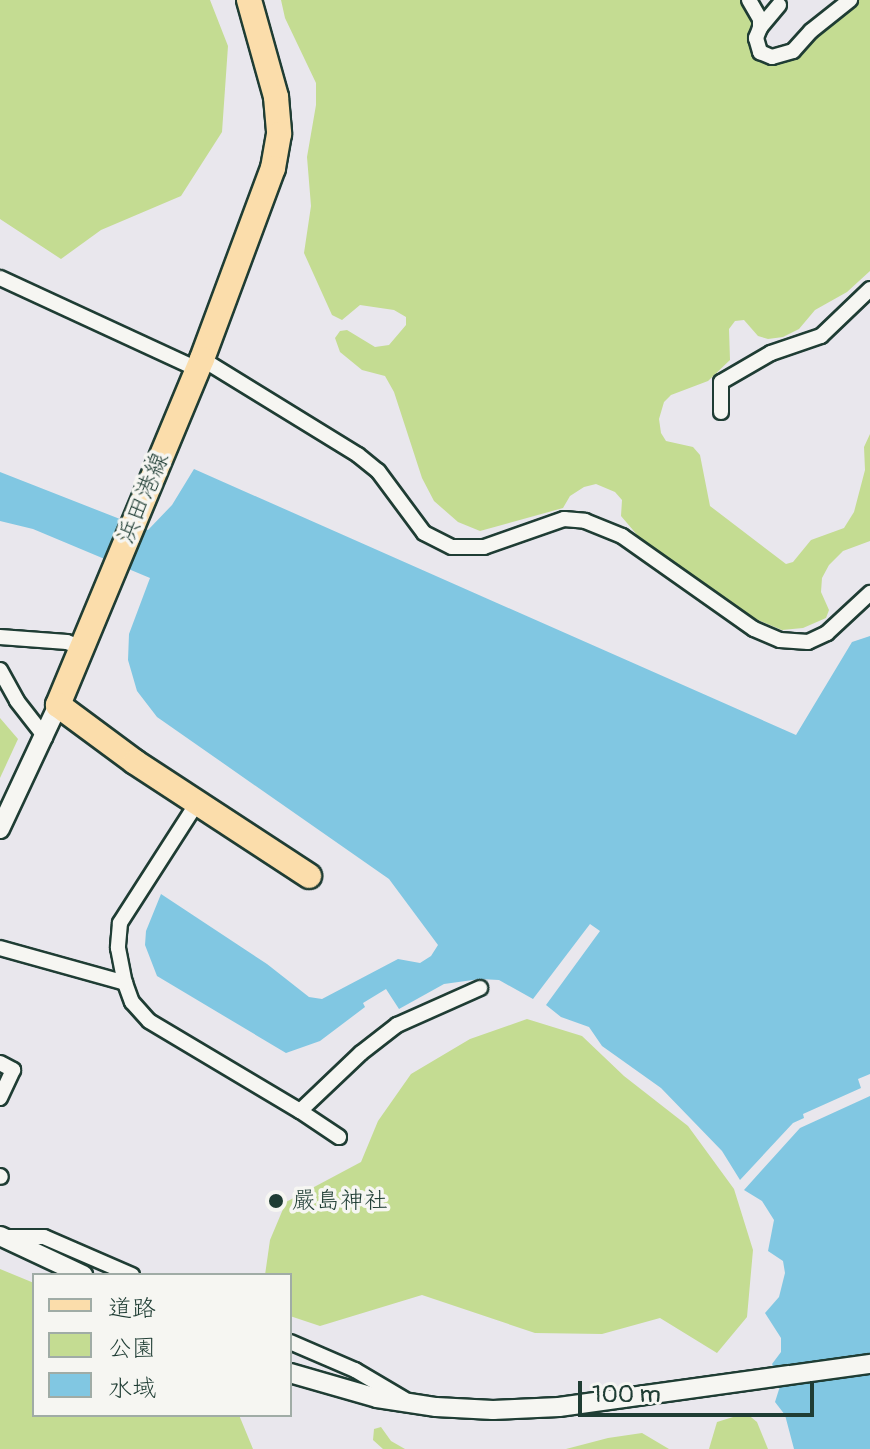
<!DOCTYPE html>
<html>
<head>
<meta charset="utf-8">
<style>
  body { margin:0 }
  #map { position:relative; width:870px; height:1449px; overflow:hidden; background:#e9e7ed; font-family:Pangolin,"Klee One",sans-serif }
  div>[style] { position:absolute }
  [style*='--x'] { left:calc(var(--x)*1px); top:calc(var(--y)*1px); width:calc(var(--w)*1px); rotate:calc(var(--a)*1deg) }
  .green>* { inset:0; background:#c4dc92 }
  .water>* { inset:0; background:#81c7e2 }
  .roads { filter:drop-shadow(2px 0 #1f3d34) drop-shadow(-2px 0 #1f3d34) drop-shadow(0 2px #1f3d34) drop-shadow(0 -2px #1f3d34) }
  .minor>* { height:14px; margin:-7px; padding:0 7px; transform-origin:7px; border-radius:7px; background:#f6f6f2 }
  .tertiary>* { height:18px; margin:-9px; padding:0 9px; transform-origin:9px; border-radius:9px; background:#f6f6f2 }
  .primary>* { height:24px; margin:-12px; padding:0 12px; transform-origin:12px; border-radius:12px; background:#fbddab }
  .dots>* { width:22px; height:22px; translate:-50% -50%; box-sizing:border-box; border:4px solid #f6f6f2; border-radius:50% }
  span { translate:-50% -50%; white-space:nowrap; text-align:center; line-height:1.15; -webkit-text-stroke:7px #f6f6f2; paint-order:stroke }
  .street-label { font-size:24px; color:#1f3d34 }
  .poi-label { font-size:24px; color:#1f3d34 }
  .left { translate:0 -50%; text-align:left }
  .legend { position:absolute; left:32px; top:1273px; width:260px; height:144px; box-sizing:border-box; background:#f6f6f2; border:2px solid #a0aca6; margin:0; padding:10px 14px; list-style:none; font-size:24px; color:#1f3d34 }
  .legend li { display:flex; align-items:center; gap:16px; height:40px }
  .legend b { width:40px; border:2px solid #a0aca6 }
  .scale { position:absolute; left:578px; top:1381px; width:236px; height:36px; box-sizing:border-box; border:4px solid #1f3d34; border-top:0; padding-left:10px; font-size:24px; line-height:28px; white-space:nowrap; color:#1f3d34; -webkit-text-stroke:6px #f6f6f2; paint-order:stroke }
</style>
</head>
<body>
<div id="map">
  <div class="green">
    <i style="clip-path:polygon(0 0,210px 0,228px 46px,222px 132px,181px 196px,101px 230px,61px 259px,0 219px)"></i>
    <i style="clip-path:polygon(281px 0,743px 0,755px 20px,749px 32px,752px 53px,775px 63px,794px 59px,812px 36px,854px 0,870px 0,870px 271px,847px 292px,815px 310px,799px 329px,783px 337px,768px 339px,758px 336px,744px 320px,735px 321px,729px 329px,730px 360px,708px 381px,671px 395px,664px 402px,659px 419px,661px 433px,666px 441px,693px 447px,700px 455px,710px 506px,786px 564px,793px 562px,811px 540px,844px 528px,854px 512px,865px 470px,864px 447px,870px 434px,870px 541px,843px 551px,829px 565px,822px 578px,821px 592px,829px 610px,826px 618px,803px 628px,782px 630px,729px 608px,676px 572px,644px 543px,621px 516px,622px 500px,615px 492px,596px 484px,584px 487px,570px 496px,563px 508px,480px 531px,458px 522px,434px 501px,422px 478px,394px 392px,385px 376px,362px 370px,340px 352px,335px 338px,340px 331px,347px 330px,375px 347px,389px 345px,406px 325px,406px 317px,394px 310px,360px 305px,342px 320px,332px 315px,304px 253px,311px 206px,307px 157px,316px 105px,316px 83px,285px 18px)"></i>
    <i style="clip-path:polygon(0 718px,18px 739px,0 778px)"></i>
    <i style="clip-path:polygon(527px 1019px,582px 1036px,624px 1076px,688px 1126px,734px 1189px,753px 1250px,747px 1317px,717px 1353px,660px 1318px,602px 1334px,535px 1333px,422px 1295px,320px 1326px,290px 1316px,290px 1275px,265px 1275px,270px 1240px,286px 1202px,361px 1162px,378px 1121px,411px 1074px,470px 1039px)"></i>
    <i style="clip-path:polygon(0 1269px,34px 1283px,34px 1415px,239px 1415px,253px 1449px,0 1449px)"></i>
    <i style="clip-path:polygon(746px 1413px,757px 1422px,768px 1449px,709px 1449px,717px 1422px)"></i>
    <i style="clip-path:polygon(381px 1427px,391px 1441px,405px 1449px,383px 1449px,373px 1440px,374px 1429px)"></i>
    <i style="clip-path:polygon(642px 1433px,669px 1449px,566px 1449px,608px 1438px)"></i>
  </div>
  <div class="water">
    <i style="clip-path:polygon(194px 469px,796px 735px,852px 642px,870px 636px,870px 1074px,858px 1079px,861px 1088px,803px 1114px,804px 1118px,793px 1123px,740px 1180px,722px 1151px,661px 1088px,602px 1046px,589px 1027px,561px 1017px,546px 1005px,600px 931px,590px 924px,533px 999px,499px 980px,480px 979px,444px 984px,399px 1009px,386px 989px,363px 1003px,365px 1007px,320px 1041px,286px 1053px,157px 976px,145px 945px,146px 931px,161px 894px,267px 964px,309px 997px,322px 999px,398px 959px,420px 963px,431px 956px,438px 945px,389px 879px,157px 717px,137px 691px,128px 660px,129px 634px,150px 578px,33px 529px,0 521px,0 472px,148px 530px,172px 505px)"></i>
    <i style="clip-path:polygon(870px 1096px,870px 1449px,794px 1449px,785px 1415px,775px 1402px,781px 1383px,772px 1364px,781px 1352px,781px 1338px,765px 1313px,779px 1297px,785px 1273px,783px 1261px,768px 1251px,774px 1220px,762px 1201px,744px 1190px,800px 1128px)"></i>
  </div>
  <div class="roads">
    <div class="minor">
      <i style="--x:749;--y:0;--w:22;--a:60"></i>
      <i style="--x:760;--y:19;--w:9;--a:90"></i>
      <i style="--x:779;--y:5;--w:30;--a:130"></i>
      <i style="--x:760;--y:28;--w:11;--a:112"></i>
      <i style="--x:756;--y:38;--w:15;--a:74"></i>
      <i style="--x:760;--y:52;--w:13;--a:23"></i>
      <i style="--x:772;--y:57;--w:22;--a:-16"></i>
      <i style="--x:793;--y:51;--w:27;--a:-48"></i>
      <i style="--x:811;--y:31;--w:50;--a:-38.5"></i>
      <i style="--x:0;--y:278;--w:217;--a:24.8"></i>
      <i style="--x:202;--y:359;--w:183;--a:31.6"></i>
      <i style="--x:358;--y:455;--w:26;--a:39"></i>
      <i style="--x:378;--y:471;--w:77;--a:53.4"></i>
      <i style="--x:424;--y:533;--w:31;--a:27"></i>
      <i style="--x:452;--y:547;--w:32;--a:0"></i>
      <i style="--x:484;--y:547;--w:85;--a:-19.3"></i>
      <i style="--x:564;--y:519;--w:21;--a:5"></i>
      <i style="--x:585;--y:521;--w:40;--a:22"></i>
      <i style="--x:622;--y:536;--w:161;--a:35.2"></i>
      <i style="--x:754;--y:629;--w:28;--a:23"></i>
      <i style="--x:780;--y:640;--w:28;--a:4"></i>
      <i style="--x:808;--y:642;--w:21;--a:-25"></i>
      <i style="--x:827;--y:633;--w:59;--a:-42.9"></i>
      <i style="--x:721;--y:412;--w:30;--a:-90"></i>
      <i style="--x:721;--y:382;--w:58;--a:-30.1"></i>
      <i style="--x:771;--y:353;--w:53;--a:-18.8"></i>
      <i style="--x:821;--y:336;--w:68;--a:-43.8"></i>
      <i style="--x:0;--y:637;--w:67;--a:4.3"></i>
      <i style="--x:67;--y:642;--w:16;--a:22"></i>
      <i style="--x:0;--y:670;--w:35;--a:61"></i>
      <i style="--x:17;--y:701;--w:46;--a:52.1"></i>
      <i style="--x:197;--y:803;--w:143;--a:122.7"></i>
      <i style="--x:120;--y:923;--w:25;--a:95"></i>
      <i style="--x:118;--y:948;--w:36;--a:79"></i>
      <i style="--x:125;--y:983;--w:20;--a:70"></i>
      <i style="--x:132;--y:1002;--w:25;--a:48"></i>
      <i style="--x:149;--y:1021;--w:176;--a:30.8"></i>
      <i style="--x:300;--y:1111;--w:84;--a:-43.6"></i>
      <i style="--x:361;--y:1053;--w:46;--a:-37.9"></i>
      <i style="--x:397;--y:1025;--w:91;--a:-24"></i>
      <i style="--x:0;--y:948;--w:130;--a:15.6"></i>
      <i style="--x:0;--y:1063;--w:15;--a:28"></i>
      <i style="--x:13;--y:1070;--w:31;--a:115"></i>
      <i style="--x:300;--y:1111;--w:47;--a:33.7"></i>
      <i style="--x:0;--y:1176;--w:1;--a:45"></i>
      <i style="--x:4;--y:1237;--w:40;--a:0"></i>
      <i style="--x:44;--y:1237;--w:96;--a:23.4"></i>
      <i style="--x:290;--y:1342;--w:71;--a:23.3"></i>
      <i style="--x:355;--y:1370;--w:57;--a:30.6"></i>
    </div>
    <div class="tertiary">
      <i style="--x:0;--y:829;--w:137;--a:-64.9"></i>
      <i style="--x:0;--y:1236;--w:92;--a:25.2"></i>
      <i style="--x:290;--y:1373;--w:91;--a:16"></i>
      <i style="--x:377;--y:1398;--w:60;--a:8.7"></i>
      <i style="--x:436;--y:1407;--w:57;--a:3"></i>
      <i style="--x:493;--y:1410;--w:66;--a:-2.6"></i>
      <i style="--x:559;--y:1407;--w:314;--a:-7.9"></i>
    </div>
    <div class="primary">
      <i style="--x:249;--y:0;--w:101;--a:74.4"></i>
      <i style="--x:276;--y:97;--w:37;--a:85"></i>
      <i style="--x:279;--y:134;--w:35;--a:100"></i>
      <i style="--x:273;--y:168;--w:204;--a:110.4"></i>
      <i style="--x:202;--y:359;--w:375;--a:112.6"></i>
      <i style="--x:58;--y:705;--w:96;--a:36.5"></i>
      <i style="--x:135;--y:762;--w:208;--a:33.2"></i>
    </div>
  </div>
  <div class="dots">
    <i style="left:276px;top:1201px;background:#1f3d34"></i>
  </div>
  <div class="street-label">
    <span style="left:143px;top:498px;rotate:-67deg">浜田港線</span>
  </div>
  <div class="poi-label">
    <span class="left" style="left:292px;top:1201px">嚴島神社</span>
  </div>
  <ul class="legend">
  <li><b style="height:10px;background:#fbddab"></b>道路</li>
  <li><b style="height:22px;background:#c4dc92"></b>公園</li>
  <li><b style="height:22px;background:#81c7e2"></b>水域</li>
  </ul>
  <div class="scale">100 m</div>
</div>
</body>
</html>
